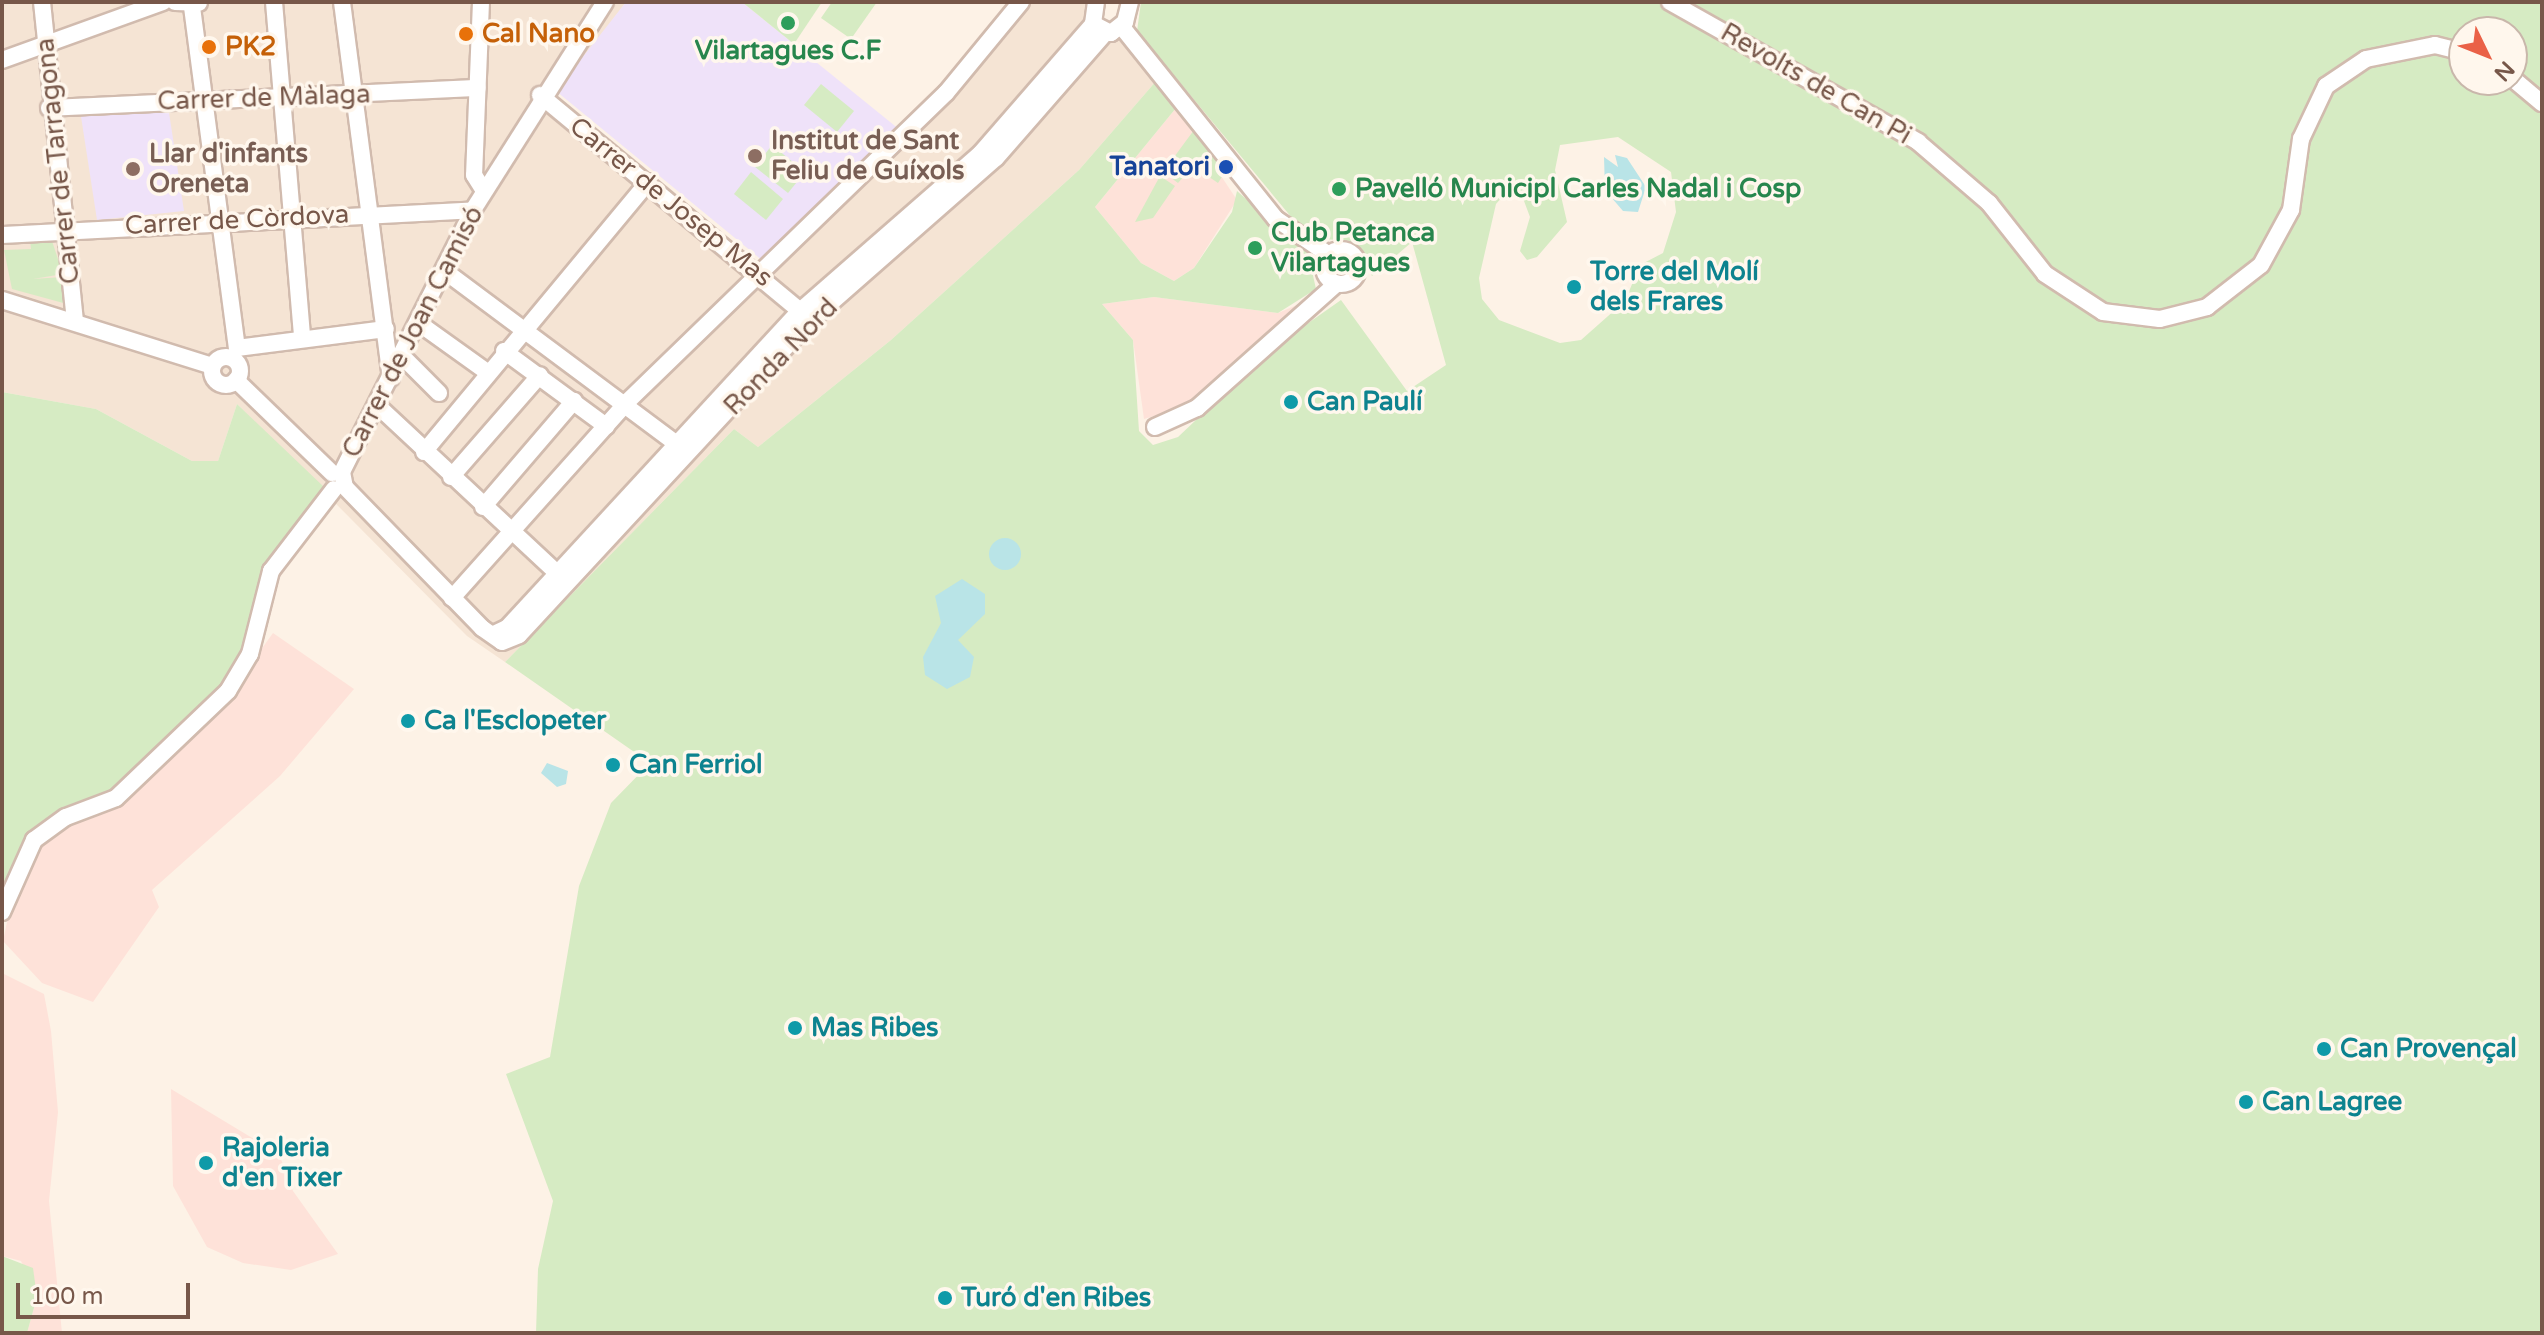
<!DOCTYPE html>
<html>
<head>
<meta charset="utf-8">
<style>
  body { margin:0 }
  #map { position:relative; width:2544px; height:1335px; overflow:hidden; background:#fdf2e6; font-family:"Varela Round",sans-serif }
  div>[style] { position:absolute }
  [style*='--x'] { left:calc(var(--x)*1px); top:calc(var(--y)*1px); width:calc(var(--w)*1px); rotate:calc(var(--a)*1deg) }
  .residential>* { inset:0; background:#f5e4d4 }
  .commercial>* { inset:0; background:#fee2d9 }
  .education>* { inset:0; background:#efe2f9 }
  .green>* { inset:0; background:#d6ebc3 }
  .water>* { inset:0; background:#b9e4e7 }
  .round { border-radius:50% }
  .roads { filter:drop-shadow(2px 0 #d1bbae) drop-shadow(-2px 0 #d1bbae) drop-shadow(0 2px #d1bbae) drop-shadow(0 -2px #d1bbae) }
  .minor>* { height:16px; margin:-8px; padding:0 8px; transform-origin:8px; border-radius:8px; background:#fff }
  .minor>.ring { margin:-8px; padding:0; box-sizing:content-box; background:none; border:16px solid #fff; border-radius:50% }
  .dots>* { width:22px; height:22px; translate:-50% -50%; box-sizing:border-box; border:4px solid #fff7ed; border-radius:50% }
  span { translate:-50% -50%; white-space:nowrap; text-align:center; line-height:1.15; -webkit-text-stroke:7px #fff7ed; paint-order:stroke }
  .food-label { font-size:26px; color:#c56008; font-weight:700 }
  .left { translate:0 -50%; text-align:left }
  .leisure-label { font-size:26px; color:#27864d; font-weight:700 }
  .street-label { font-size:26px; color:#775749 }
  .education-label { font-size:26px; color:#785e54; font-weight:700 }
  .transit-label { font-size:26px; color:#164399; font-weight:700 }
  .right { translate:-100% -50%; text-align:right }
  .culture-label { font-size:26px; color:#0d838f; font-weight:700 }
  .frame { position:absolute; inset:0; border:4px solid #775749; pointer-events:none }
  .north { position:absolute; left:2448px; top:16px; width:80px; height:80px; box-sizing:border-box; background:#fff7ed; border:2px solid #c9b7ab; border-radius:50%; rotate:133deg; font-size:22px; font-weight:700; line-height:32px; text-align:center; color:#775749 }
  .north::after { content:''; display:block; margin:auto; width:28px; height:36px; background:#ea6147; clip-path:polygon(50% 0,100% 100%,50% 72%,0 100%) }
  .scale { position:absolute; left:16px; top:1283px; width:174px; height:36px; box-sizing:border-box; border:4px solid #775749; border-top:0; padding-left:10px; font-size:24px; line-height:28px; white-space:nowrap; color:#775749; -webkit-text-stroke:6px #fff7ed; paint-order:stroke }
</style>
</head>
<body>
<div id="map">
  <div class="residential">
    <i style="clip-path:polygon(2px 2px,626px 2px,546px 109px,747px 273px,935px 98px,1014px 2px,1084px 2px,1157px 80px,1079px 170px,891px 340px,758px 447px,734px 429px,505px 662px,467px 636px,237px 404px,218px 461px,192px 461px,96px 409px,2px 392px)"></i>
  </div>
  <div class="commercial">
    <i style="clip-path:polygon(1176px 108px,1237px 200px,1194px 268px,1174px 281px,1141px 263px,1095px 207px)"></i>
    <i style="clip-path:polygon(1154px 297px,1278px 313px,1297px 305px,1188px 406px,1144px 419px,1133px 340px,1102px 304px)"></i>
    <i style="clip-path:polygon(273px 633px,354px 689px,280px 776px,152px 890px,159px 907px,93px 1002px,42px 983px,3px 941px,16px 880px,44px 839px,99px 811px,245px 672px)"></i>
    <i style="clip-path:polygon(2px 973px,44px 994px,51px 1031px,58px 1112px,49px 1201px,62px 1333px,27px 1333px,37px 1297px,21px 1261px,2px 1256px)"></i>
    <i style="clip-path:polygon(171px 1089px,279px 1154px,293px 1191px,338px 1254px,291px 1270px,243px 1263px,207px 1247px,173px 1186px)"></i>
  </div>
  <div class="education">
    <i style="clip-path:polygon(626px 2px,742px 2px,900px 130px,763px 261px,556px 91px)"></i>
    <i style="clip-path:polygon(168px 106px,184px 211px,97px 220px,80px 110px)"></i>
  </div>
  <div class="green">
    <i style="clip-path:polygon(742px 2px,822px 2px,794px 44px)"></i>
    <i style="clip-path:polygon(832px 2px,877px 2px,851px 39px,821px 18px)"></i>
    <i style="clip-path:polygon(evenodd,1141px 2px,2542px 2px,2542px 1333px,536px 1333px,538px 1269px,553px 1201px,506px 1074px,550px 1057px,579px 886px,611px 803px,650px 763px,505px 662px,734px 429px,758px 447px,891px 340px,1079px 170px,1157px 80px,1176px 108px,1095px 207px,1141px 263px,1174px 281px,1194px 268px,1232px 212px,1237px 191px,1308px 253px,1316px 289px,1278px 313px,1154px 297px,1102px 304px,1133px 340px,1139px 431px,1153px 445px,1178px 437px,1270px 350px,1341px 300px,1407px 391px,1446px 365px,1412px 242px,1372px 276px,1351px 241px,1324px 239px,1292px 218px,1137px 31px,1141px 2px,2464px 32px,2512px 32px,2512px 80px,2464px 80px,2464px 32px,1141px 2px,1618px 137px,1671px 172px,1676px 212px,1663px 253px,1640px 265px,1625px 301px,1581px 340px,1560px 343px,1499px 320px,1482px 299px,1479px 278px,1496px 204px,1510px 188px,1521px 193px,1530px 217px,1520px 251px,1527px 260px,1537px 257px,1567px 222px,1555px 170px,1560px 145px,1618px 137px)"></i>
    <i style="clip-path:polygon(821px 84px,854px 111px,837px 132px,804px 105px)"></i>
    <i style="clip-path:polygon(1194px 130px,1225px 172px,1218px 183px,1193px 166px,1178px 183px,1163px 172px)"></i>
    <i style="clip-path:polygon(772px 145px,805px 172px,788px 193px,755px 167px)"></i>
    <i style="clip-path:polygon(751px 172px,783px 199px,766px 220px,734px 194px)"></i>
    <i style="clip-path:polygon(1160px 176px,1175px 186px,1153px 218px,1135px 222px)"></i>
    <i style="clip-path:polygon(51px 238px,63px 274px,33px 279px,63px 277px,67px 304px,12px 289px,4px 250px,31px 249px,30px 239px)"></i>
    <i style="clip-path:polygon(2px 392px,96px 409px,192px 461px,218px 461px,237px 404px,324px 487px,286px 542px,241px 666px,129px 781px,27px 843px,2px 889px)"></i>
    <i style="clip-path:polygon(2px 1256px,33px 1268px,37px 1297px,27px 1333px,2px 1333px)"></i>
  </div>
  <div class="water">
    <i style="clip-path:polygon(1615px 155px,1627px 158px,1646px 187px,1638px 212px,1623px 211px,1605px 190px,1604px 157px,1618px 167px)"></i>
    <i class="round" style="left:989px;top:538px;width:32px;height:32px"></i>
    <i style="clip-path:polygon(962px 579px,985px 594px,985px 614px,958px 640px,974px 657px,970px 677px,947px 689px,925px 675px,923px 657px,941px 623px,935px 596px)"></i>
    <i style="clip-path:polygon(547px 763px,568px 771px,566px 784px,557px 787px,541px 773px)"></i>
  </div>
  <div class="roads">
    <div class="minor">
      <i style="--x:42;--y:2;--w:319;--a:84.1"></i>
      <i style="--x:175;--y:2;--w:24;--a:2"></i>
      <i style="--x:274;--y:2;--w:335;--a:85.2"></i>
      <i style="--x:342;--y:2;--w:379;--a:82.6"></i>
      <i style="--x:481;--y:2;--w:173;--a:92.3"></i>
      <i style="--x:474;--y:175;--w:19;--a:58"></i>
      <i style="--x:1096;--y:2;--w:22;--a:98"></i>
      <i style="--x:1093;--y:24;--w:20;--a:27"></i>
      <i style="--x:1111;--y:33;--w:18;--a:-38"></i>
      <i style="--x:1125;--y:22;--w:21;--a:-76"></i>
      <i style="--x:1670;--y:2;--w:285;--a:29.4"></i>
      <i style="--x:1918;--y:142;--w:94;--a:40.7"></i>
      <i style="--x:1989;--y:203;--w:90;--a:51.7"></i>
      <i style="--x:2045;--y:274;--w:69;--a:33.2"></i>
      <i style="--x:2103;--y:312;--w:57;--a:7"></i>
      <i style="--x:2160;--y:319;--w:49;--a:-14.3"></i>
      <i style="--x:2207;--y:307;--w:68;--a:-37.9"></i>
      <i style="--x:2261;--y:265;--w:63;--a:-61.4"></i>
      <i style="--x:2291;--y:210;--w:72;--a:-82"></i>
      <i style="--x:2301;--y:139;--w:59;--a:-64.7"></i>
      <i style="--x:2326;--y:86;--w:48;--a:-34"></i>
      <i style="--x:2366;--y:59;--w:70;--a:-11.5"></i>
      <i style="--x:2435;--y:45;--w:30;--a:14"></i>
      <i style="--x:192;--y:7;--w:344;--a:82.5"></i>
      <i style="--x:1122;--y:27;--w:246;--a:51.3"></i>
      <i style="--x:1276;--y:219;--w:64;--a:34.2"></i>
      <i style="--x:2;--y:60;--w:171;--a:-19.8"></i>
      <i style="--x:2512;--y:78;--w:39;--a:40"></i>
      <i style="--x:540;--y:95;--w:338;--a:39.7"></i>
      <i style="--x:49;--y:108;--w:429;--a:-2.7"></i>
      <i style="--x:2;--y:235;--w:472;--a:-3"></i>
      <i class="ring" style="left:1324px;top:250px;width:18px;height:18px"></i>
      <i style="--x:446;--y:272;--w:288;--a:36.7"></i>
      <i style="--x:2;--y:300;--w:220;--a:17.4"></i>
      <i style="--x:420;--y:324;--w:82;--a:35.6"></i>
      <i style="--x:237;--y:348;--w:150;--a:-7.3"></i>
      <i style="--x:504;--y:351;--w:127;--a:36.3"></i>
      <i class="ring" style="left:212px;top:357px;width:12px;height:12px"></i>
      <i style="--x:403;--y:357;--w:51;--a:45"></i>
      <i style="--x:236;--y:380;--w:134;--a:44.1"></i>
      <i style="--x:378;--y:406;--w:245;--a:43"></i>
      <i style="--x:1155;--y:427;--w:46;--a:-24.3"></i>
      <i style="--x:1197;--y:408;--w:186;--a:-41.7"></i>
      <i style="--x:424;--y:452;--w:351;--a:-50.3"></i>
      <i style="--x:342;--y:472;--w:15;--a:79"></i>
      <i style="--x:345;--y:487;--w:197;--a:45.8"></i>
      <i style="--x:482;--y:628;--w:24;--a:35"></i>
      <i style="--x:502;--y:642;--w:18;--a:-22"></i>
      <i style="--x:519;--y:635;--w:427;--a:-47.2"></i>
      <i style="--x:809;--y:322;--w:249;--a:-41.3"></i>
      <i style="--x:996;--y:158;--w:166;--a:-48.9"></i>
      <i style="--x:342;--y:472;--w:293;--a:-63.4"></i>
      <i style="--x:473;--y:210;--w:246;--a:-57.6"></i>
      <i style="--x:451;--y:477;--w:135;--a:-48.9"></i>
      <i style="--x:483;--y:507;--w:140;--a:-49.4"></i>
      <i style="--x:452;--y:598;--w:264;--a:-48.2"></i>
      <i style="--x:628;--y:401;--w:443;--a:-44.1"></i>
      <i style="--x:946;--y:93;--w:118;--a:-50.5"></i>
      <i style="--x:494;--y:634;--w:14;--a:-25"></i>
      <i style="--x:507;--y:628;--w:432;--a:-47.3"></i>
      <i style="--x:800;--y:311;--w:239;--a:-41.1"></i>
      <i style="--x:980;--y:154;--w:172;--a:-49"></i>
      <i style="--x:2;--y:912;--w:79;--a:-66"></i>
      <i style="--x:34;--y:840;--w:39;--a:-36"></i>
      <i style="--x:66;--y:817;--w:53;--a:-20.8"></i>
      <i style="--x:116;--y:798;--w:155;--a:-43.7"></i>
      <i style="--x:228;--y:691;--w:43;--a:-59.3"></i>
      <i style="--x:250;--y:654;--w:86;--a:-75.8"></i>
      <i style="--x:271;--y:571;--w:103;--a:-52.5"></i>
    </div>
  </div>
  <div class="dots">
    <i style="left:788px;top:23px;background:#2e9e5b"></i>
    <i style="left:466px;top:34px;background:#e8710a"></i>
    <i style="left:209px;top:47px;background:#e8710a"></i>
    <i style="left:755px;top:156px;background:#8d6e63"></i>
    <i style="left:1226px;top:167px;background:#1a4fb4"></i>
    <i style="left:133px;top:169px;background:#8d6e63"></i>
    <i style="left:1339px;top:189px;background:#2e9e5b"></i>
    <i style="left:1255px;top:248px;background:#2e9e5b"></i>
    <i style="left:1574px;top:287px;background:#0f9aa8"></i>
    <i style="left:1291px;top:402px;background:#0f9aa8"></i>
    <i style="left:408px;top:721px;background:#0f9aa8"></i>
    <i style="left:613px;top:765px;background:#0f9aa8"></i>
    <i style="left:795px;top:1028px;background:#0f9aa8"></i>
    <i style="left:2324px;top:1049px;background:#0f9aa8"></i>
    <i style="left:2246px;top:1102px;background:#0f9aa8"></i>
    <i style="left:206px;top:1163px;background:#0f9aa8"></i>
    <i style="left:945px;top:1298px;background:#0f9aa8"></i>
  </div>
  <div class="food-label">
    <span class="left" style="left:482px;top:34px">Cal Nano</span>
    <span class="left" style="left:225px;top:47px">PK2</span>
  </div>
  <div class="leisure-label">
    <span style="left:788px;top:51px">Vilartagues C.F</span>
    <span class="left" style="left:1355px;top:189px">Pavelló Municipl Carles Nadal i Cosp</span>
    <span class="left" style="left:1271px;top:248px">Club Petanca<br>Vilartagues</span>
  </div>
  <div class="street-label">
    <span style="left:1816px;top:84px;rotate:30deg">Revolts de Can Pi</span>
    <span style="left:264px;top:98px;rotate:-2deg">Carrer de Màlaga</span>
    <span style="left:58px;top:161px;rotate:-96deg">Carrer de Tarragona</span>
    <span style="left:671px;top:202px;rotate:39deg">Carrer de Josep Mas</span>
    <span style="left:237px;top:220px;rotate:-3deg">Carrer de Còrdova</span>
    <span style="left:413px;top:332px;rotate:-63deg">Carrer de Joan Camisó</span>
    <span style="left:781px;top:357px;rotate:-46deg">Ronda Nord</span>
  </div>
  <div class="education-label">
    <span class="left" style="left:771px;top:156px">Institut de Sant<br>Feliu de Guíxols</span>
    <span class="left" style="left:149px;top:169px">Llar d'infants<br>Oreneta</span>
  </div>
  <div class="transit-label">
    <span class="right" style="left:1210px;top:167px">Tanatori</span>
  </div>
  <div class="culture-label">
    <span class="left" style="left:1590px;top:287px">Torre del Molí<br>dels Frares</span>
    <span class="left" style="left:1307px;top:402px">Can Paulí</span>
    <span class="left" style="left:424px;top:721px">Ca l'Esclopeter</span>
    <span class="left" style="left:629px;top:765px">Can Ferriol</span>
    <span class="left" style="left:811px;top:1028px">Mas Ribes</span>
    <span class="left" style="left:2340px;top:1049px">Can Provençal</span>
    <span class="left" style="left:2262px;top:1102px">Can Lagree</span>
    <span class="left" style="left:222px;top:1163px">Rajoleria<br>d'en Tixer</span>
    <span class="left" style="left:961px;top:1298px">Turó d'en Ribes</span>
  </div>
  <div class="frame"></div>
  <div class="north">N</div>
  <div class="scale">100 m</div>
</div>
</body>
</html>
